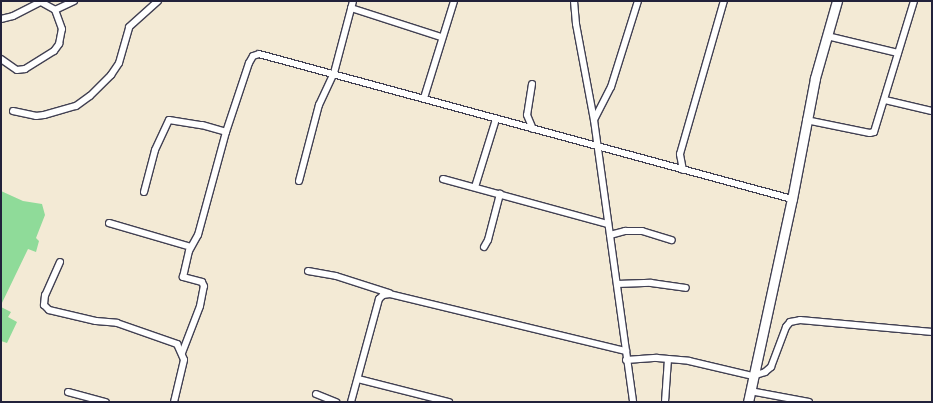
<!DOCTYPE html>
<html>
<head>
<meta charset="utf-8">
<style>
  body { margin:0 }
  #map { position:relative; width:933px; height:403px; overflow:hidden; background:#f3ead5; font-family:Alegreya,serif }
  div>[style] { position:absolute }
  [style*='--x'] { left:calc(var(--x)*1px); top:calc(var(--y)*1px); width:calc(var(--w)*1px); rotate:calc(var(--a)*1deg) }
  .green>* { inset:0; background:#8fdb99 }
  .roads { filter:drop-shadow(1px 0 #414052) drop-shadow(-1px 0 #414052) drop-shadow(0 1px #414052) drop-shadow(0 -1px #414052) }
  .street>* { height:6px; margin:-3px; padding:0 3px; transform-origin:3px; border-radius:3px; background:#fff }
  .secondary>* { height:9px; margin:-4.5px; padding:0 4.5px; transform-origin:4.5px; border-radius:4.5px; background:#fff }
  span { translate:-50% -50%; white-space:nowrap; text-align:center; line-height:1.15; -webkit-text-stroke:5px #f7f3e8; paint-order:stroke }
  .frame { position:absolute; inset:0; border:2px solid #22223b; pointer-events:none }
</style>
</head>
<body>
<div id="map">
  <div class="green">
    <i style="clip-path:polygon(1px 191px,23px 201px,42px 204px,45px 215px,36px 238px,39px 241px,36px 252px,28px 249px,1px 305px)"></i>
    <i style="clip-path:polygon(1px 307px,11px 312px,8px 317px,17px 322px,7px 343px,1px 341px)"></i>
  </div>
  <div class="roads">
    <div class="street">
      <i style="--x:39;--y:1;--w:18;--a:29"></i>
      <i style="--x:55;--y:10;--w:21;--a:-25"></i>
      <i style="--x:574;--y:1;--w:23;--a:85"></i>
      <i style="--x:576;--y:24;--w:98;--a:79.4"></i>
      <i style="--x:594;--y:120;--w:285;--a:82.1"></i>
      <i style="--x:351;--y:8;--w:95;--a:17.9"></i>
      <i style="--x:1;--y:19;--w:12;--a:-14"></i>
      <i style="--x:13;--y:16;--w:30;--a:-27"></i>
      <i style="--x:827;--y:36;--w:73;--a:13.5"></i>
      <i style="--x:1;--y:59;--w:19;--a:35"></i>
      <i style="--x:17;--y:70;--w:8;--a:-7"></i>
      <i style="--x:25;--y:69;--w:34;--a:-32"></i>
      <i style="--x:54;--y:51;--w:9;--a:-54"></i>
      <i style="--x:59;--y:44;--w:15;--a:-79"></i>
      <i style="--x:62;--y:29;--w:20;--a:-110"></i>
      <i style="--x:532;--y:84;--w:31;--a:99"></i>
      <i style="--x:527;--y:115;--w:15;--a:67"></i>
      <i style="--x:424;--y:98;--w:102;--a:-72.8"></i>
      <i style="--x:885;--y:100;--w:48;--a:13.2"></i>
      <i style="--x:13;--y:111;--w:24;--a:12"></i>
      <i style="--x:36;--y:116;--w:8;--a:-7"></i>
      <i style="--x:44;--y:115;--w:33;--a:-16"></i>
      <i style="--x:76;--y:106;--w:17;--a:-36"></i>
      <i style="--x:90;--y:96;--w:30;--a:-45"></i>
      <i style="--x:111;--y:75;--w:14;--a:-56"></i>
      <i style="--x:119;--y:63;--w:37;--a:-74"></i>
      <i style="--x:129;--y:27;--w:39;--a:-42"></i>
      <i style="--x:594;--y:120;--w:37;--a:-63"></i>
      <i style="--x:611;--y:87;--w:90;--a:-72.6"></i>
      <i style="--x:806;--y:120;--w:65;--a:11.5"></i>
      <i style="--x:870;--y:133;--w:4;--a:-14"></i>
      <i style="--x:874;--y:132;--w:137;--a:-73"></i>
      <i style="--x:683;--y:170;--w:16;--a:-101"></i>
      <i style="--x:680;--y:154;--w:159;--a:-74"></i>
      <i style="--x:443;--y:179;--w:171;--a:15.3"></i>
      <i style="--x:299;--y:181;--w:79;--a:-75.3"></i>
      <i style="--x:319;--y:105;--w:35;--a:-65"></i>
      <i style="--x:334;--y:73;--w:74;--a:-75.2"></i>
      <i style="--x:475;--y:187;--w:71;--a:-72.8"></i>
      <i style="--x:144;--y:192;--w:43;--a:-75.3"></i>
      <i style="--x:155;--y:150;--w:33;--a:-65"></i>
      <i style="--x:169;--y:120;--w:33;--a:9"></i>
      <i style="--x:202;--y:125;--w:25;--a:16"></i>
      <i style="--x:109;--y:223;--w:85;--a:16.3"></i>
      <i style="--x:610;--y:235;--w:16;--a:-15"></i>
      <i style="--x:625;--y:231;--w:17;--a:0"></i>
      <i style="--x:642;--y:231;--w:31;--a:17"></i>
      <i style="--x:484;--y:247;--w:8;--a:-60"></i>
      <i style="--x:488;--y:240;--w:48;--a:-75.4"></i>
      <i style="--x:60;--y:262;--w:36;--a:114"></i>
      <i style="--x:45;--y:295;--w:10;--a:96"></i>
      <i style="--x:44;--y:305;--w:7;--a:45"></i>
      <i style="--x:49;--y:310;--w:48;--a:13.2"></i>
      <i style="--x:96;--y:321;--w:21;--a:5"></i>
      <i style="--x:117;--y:323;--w:64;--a:19.3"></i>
      <i style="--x:177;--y:344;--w:17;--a:66"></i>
      <i style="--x:184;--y:360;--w:43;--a:103.4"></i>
      <i style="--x:308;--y:271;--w:28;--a:10"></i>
      <i style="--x:336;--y:276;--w:56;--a:17.8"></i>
      <i style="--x:617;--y:284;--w:34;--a:-2"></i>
      <i style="--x:651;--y:283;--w:35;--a:8"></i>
      <i style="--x:182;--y:353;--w:50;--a:-69"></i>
      <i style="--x:200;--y:306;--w:20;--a:-79"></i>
      <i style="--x:204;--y:286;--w:4;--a:-117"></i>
      <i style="--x:202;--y:282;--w:20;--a:-165"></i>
      <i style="--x:183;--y:277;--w:27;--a:-77"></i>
      <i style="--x:189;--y:251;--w:18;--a:-61"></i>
      <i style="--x:198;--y:235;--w:107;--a:-74.8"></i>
      <i style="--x:226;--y:132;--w:73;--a:-71.6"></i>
      <i style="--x:249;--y:63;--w:8;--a:-60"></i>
      <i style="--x:253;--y:56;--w:6;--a:-18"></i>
      <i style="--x:259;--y:54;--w:552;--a:15.22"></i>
      <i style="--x:626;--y:360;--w:31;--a:-4"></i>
      <i style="--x:657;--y:358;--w:32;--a:5"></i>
      <i style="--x:689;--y:361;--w:66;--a:13.2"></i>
      <i style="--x:753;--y:376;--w:13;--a:-18"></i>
      <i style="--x:765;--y:372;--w:8;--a:-40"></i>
      <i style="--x:771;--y:367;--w:43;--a:-69.4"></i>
      <i style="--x:786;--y:327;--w:6;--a:-51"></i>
      <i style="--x:790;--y:322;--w:10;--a:-11"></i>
      <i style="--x:800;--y:320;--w:133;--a:5.2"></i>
      <i style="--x:358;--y:379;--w:94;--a:14.2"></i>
      <i style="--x:750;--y:391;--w:60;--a:10.6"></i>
      <i style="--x:68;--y:392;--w:39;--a:15"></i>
      <i style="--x:316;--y:394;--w:22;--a:22"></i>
      <i style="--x:351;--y:402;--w:107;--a:-74.8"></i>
      <i style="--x:379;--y:299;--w:6;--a:-45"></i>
      <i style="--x:383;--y:295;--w:7;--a:-8"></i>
      <i style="--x:390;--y:294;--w:243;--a:13.6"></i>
      <i style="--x:665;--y:402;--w:43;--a:-86"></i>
    </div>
    <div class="secondary">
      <i style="--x:748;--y:402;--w:208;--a:-77.8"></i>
      <i style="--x:792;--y:199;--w:123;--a:-79.2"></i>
      <i style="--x:815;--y:78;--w:80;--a:-74.1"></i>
    </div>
  </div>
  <div class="frame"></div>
</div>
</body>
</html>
